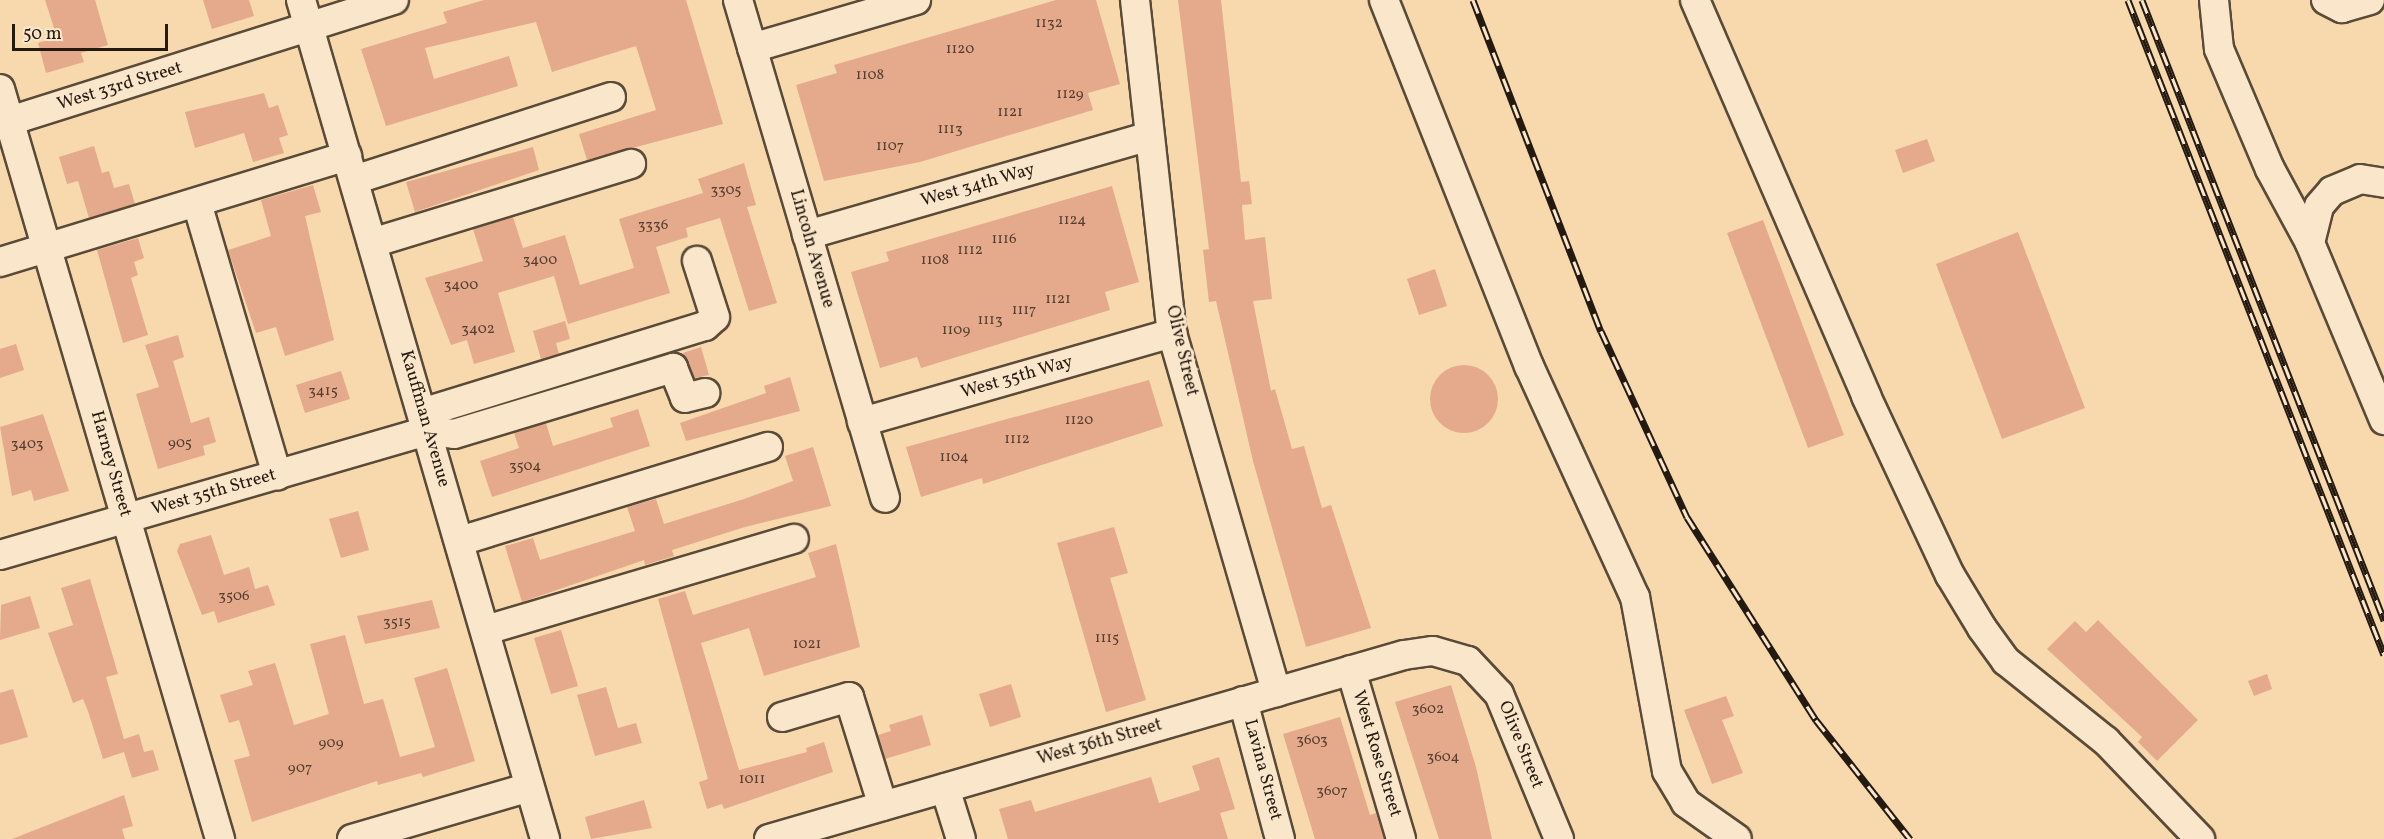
<!DOCTYPE html>
<html>
<head>
<meta charset="utf-8">
<style>
  body { margin:0 }
  #map { position:relative; width:2384px; height:839px; overflow:hidden; background:#f7d9ad; font-family:Vollkorn,serif }
  div>[style] { position:absolute }
  [style*='--x'] { left:calc(var(--x)*1px); top:calc(var(--y)*1px); width:calc(var(--w)*1px); rotate:calc(var(--a)*1deg) }
  .building>* { inset:0; background:#e4aa8b }
  .round { border-radius:50% }
  .roads { filter:drop-shadow(2px 0 #5a4a38) drop-shadow(-2px 0 #5a4a38) drop-shadow(0 2px #5a4a38) drop-shadow(0 -2px #5a4a38) }
  .minor>* { height:28px; margin:-14px; padding:0 14px; transform-origin:14px; border-radius:14px; background:#fae6ca }
  .rail>* { height:7px; margin-top:-3.5px; transform-origin:0; background:repeating-linear-gradient(90deg,#fae6ca 0 14px,#251a11 0 28px); box-sizing:border-box; border-block:2px solid #251a11 }
  span { translate:-50% -50%; white-space:nowrap; text-align:center; line-height:1.15; -webkit-text-stroke:6px #fae6ca; paint-order:stroke }
  .number-label { font-size:15px; color:#553e30 }
  .number-label span { -webkit-text-stroke-width:0 }
  .street-label { font-size:18px; color:#251a11 }
  .scale { position:absolute; left:12px; top:24px; width:156px; height:27px; box-sizing:border-box; border:3px solid #251a11; border-top:0; padding-left:8px; font-size:18px; line-height:21px; white-space:nowrap; color:#251a11; -webkit-text-stroke:4px #fae6ca; paint-order:stroke }
</style>
</head>
<body>
<div id="map">
  <div class="building">
    <i style="clip-path:polygon(45px 0,95px 0,108px 45px,81px 53px,84px 62px,46px 73px,38px 43px,57px 37px)"></i>
    <i style="clip-path:polygon(203px 0,249px 0,254px 16px,212px 29px)"></i>
    <i style="clip-path:polygon(484px 0,686px 0,723px 124px,587px 160px,579px 134px,656px 110px,636px 46px,552px 72px,536px 22px,425px 48px,434px 79px,509px 56px,518px 86px,386px 126px,361px 49px,447px 23px,443px 12px)"></i>
    <i style="clip-path:polygon(1056px 0,1096px 0,1120px 84px,1088px 93px,1093px 110px,920px 162px,824px 181px,796px 85px,837px 73px,834px 65px)"></i>
    <i style="clip-path:polygon(1178px 0,1221px 0,1241px 182px,1249px 181px,1252px 204px,1242px 205px,1245px 240px,1265px 237px,1272px 299px,1253px 301px,1271px 391px,1275px 389px,1292px 449px,1304px 446px,1322px 508px,1331px 505px,1371px 628px,1306px 647px,1253px 461px,1216px 301px,1209px 302px,1203px 250px,1209px 249px)"></i>
    <i style="clip-path:polygon(264px 93px,269px 108px,278px 105px,288px 135px,279px 138px,284px 153px,253px 162px,244px 133px,195px 148px,185px 112px)"></i>
    <i style="clip-path:polygon(1927px 139px,1935px 161px,1903px 173px,1895px 150px)"></i>
    <i style="clip-path:polygon(94px 146px,102px 173px,109px 171px,114px 188px,129px 184px,135px 204px,89px 218px,78px 181px,67px 184px,59px 157px)"></i>
    <i style="clip-path:polygon(533px 147px,539px 170px,415px 212px,406px 182px)"></i>
    <i style="clip-path:polygon(744px 163px,756px 205px,747px 207px,777px 303px,749px 311px,720px 218px,686px 228px,688px 237px,656px 247px,670px 293px,568px 324px,554px 276px,498px 293px,515px 352px,474px 364px,467px 340px,451px 345px,425px 278px,483px 261px,473px 229px,513px 217px,523px 248px,565px 235px,580px 285px,634px 268px,619px 219px,703px 193px,698px 179px)"></i>
    <i style="clip-path:polygon(313px 185px,321px 212px,305px 216px,334px 340px,285px 356px,276px 327px,256px 333px,228px 250px,271px 236px,261px 200px)"></i>
    <i style="clip-path:polygon(1112px 186px,1139px 282px,1105px 292px,1110px 310px,921px 368px,917px 357px,880px 368px,851px 272px,889px 261px,886px 252px)"></i>
    <i style="clip-path:polygon(1763px 220px,1844px 435px,1808px 448px,1727px 233px)"></i>
    <i style="clip-path:polygon(2018px 232px,2085px 408px,2002px 439px,1936px 264px)"></i>
    <i style="clip-path:polygon(138px 238px,144px 258px,134px 262px,138px 275px,131px 278px,148px 335px,123px 343px,97px 250px)"></i>
    <i style="clip-path:polygon(1435px 269px,1447px 306px,1419px 315px,1407px 279px)"></i>
    <i style="clip-path:polygon(565px 321px,570px 339px,556px 343px,559px 354px,541px 359px,533px 331px)"></i>
    <i style="clip-path:polygon(178px 335px,184px 357px,173px 361px,191px 423px,209px 417px,216px 442px,203px 446px,205px 455px,158px 469px,136px 394px,159px 387px,145px 345px)"></i>
    <i style="clip-path:polygon(16px 344px,24px 370px,0 378px,0 349px)"></i>
    <i style="clip-path:polygon(701px 347px,709px 375px,695px 378px,683px 353px)"></i>
    <i class="round" style="left:1430px;top:365px;width:68px;height:68px"></i>
    <i style="clip-path:polygon(341px 371px,350px 399px,305px 413px,296px 385px)"></i>
    <i style="clip-path:polygon(790px 377px,800px 411px,686px 441px,680px 423px,766px 393px,764px 386px)"></i>
    <i style="clip-path:polygon(1149px 380px,1163px 426px,983px 484px,982px 478px,921px 497px,906px 447px)"></i>
    <i style="clip-path:polygon(638px 409px,650px 446px,492px 497px,480px 461px,519px 448px,514px 433px,546px 423px,553px 446px,613px 427px,610px 418px)"></i>
    <i style="clip-path:polygon(43px 414px,69px 491px,34px 501px,31px 490px,12px 496px,0 427px)"></i>
    <i style="clip-path:polygon(813px 447px,831px 506px,745px 527px,672px 550px,674px 556px,645px 565px,644px 560px,522px 602px,505px 546px,533px 538px,540px 560px,635px 531px,627px 507px,656px 499px,664px 524px,744px 499px,793px 481px,785px 456px)"></i>
    <i style="clip-path:polygon(358px 511px,369px 550px,341px 558px,329px 519px)"></i>
    <i style="clip-path:polygon(1114px 527px,1128px 573px,1110px 578px,1146px 700px,1106px 712px,1057px 543px)"></i>
    <i style="clip-path:polygon(211px 535px,224px 575px,249px 567px,255px 589px,268px 585px,275px 605px,218px 623px,214px 611px,202px 615px,177px 551px,180px 544px)"></i>
    <i style="clip-path:polygon(836px 544px,860px 647px,764px 676px,749px 628px,701px 643px,739px 770px,807px 752px,806px 748px,824px 742px,833px 772px,724px 809px,722px 804px,707px 809px,699px 782px,708px 779px,658px 599px,685px 591px,693px 615px,816px 577px,808px 553px)"></i>
    <i style="clip-path:polygon(90px 579px,118px 674px,106px 677px,124px 739px,139px 734px,144px 752px,153px 750px,159px 770px,132px 778px,124px 752px,103px 759px,88px 711px,83px 699px,73px 703px,48px 633px,73px 625px,61px 588px)"></i>
    <i style="clip-path:polygon(30px 596px,40px 628px,0 640px,1px 605px)"></i>
    <i style="clip-path:polygon(432px 600px,440px 628px,365px 644px,357px 616px)"></i>
    <i style="clip-path:polygon(2098px 620px,2198px 720px,2157px 761px,2138px 742px,2142px 737px,2047px 649px,2075px 621px,2086px 632px)"></i>
    <i style="clip-path:polygon(561px 630px,578px 686px,551px 694px,534px 638px)"></i>
    <i style="clip-path:polygon(345px 635px,364px 704px,383px 699px,400px 757px,435px 747px,414px 678px,447px 668px,475px 761px,423px 777px,421px 773px,378px 785px,377px 781px,252px 822px,234px 760px,250px 756px,239px 720px,229px 723px,220px 695px,253px 685px,248px 671px,275px 663px,294px 725px,329px 714px,310px 644px)"></i>
    <i style="clip-path:polygon(2267px 674px,2272px 689px,2254px 696px,2248px 681px)"></i>
    <i style="clip-path:polygon(1011px 684px,1021px 717px,990px 727px,979px 694px)"></i>
    <i style="clip-path:polygon(1451px 685px,1476px 767px,1492px 839px,1439px 839px,1395px 702px)"></i>
    <i style="clip-path:polygon(606px 687px,618px 728px,636px 723px,642px 743px,595px 756px,577px 695px)"></i>
    <i style="clip-path:polygon(13px 689px,28px 737px,0 745px,0 693px)"></i>
    <i style="clip-path:polygon(1726px 696px,1734px 716px,1722px 720px,1743px 773px,1712px 784px,1684px 710px)"></i>
    <i style="clip-path:polygon(922px 715px,931px 745px,885px 759px,878px 735px,891px 731px,889px 725px)"></i>
    <i style="clip-path:polygon(1340px 717px,1370px 815px,1376px 813px,1384px 839px,1315px 839px,1283px 734px)"></i>
    <i style="clip-path:polygon(1219px 757px,1235px 809px,1220px 813px,1228px 839px,1008px 839px,999px 809px,1031px 800px,1035px 812px,1151px 777px,1159px 803px,1200px 790px,1192px 766px)"></i>
    <i style="clip-path:polygon(124px 795px,133px 826px,122px 829px,125px 839px,12px 839px)"></i>
    <i style="clip-path:polygon(644px 800px,652px 828px,591px 839px,585px 817px)"></i>
  </div>
  <div class="roads">
    <div class="minor">
      <i style="--x:301;--y:0;--w:874;--a:73.78"></i>
      <i style="--x:738;--y:0;--w:519;--a:73.55"></i>
      <i style="--x:1135;--y:0;--w:335;--a:83.7"></i>
      <i style="--x:1172;--y:333;--w:374;--a:73.8"></i>
      <i style="--x:1384;--y:0;--w:394;--a:68.4"></i>
      <i style="--x:1529;--y:366;--w:254;--a:65.4"></i>
      <i style="--x:1635;--y:597;--w:177;--a:79.6"></i>
      <i style="--x:1667;--y:771;--w:37;--a:59"></i>
      <i style="--x:1686;--y:803;--w:62;--a:35.2"></i>
      <i style="--x:1695;--y:0;--w:431;--a:66.6"></i>
      <i style="--x:1866;--y:396;--w:198;--a:64.9"></i>
      <i style="--x:1950;--y:575;--w:62;--a:58.9"></i>
      <i style="--x:1982;--y:628;--w:41;--a:54"></i>
      <i style="--x:2006;--y:661;--w:128;--a:38.7"></i>
      <i style="--x:2106;--y:741;--w:136;--a:46.2"></i>
      <i style="--x:2214;--y:0;--w:49;--a:84.2"></i>
      <i style="--x:2219;--y:49;--w:130;--a:67"></i>
      <i style="--x:2270;--y:169;--w:84;--a:61.6"></i>
      <i style="--x:2310;--y:243;--w:192;--a:67.3"></i>
      <i style="--x:2326;--y:0;--w:18;--a:27"></i>
      <i style="--x:2342;--y:8;--w:29;--a:-16"></i>
      <i style="--x:752;--y:48;--w:171;--a:-16.3"></i>
      <i style="--x:0;--y:89;--w:782;--a:73.65"></i>
      <i style="--x:0;--y:124;--w:413;--a:-17.5"></i>
      <i style="--x:354;--y:180;--w:270;--a:-17.9"></i>
      <i style="--x:197;--y:203;--w:284;--a:73.6"></i>
      <i style="--x:807;--y:235;--w:356;--a:-16.1"></i>
      <i style="--x:372;--y:243;--w:271;--a:-17"></i>
      <i style="--x:2310;--y:243;--w:38;--a:-76"></i>
      <i style="--x:2319;--y:206;--w:20;--a:-49"></i>
      <i style="--x:2332;--y:191;--w:30;--a:-23"></i>
      <i style="--x:2360;--y:179;--w:24;--a:9"></i>
      <i style="--x:0;--y:262;--w:363;--a:-17"></i>
      <i style="--x:422;--y:413;--w:296;--a:-17.1"></i>
      <i style="--x:705;--y:326;--w:13;--a:-42"></i>
      <i style="--x:715;--y:317;--w:59;--a:-107.8"></i>
      <i style="--x:862;--y:422;--w:323;--a:-16"></i>
      <i style="--x:460;--y:541;--w:322;--a:-17"></i>
      <i style="--x:0;--y:555;--w:445;--a:-16.2"></i>
      <i style="--x:427;--y:431;--w:27;--a:6"></i>
      <i style="--x:454;--y:434;--w:229;--a:-16.8"></i>
      <i style="--x:673;--y:368;--w:32;--a:68"></i>
      <i style="--x:685;--y:398;--w:21;--a:-14"></i>
      <i style="--x:486;--y:630;--w:321;--a:-16.5"></i>
      <i style="--x:1351;--y:670;--w:176;--a:73.5"></i>
      <i style="--x:1243;--y:701;--w:143;--a:75"></i>
      <i style="--x:782;--y:717;--w:70;--a:-16.6"></i>
      <i style="--x:849;--y:697;--w:114;--a:72.7"></i>
      <i style="--x:945;--y:788;--w:53;--a:72.6"></i>
      <i style="--x:352;--y:839;--w:185;--a:-16.3"></i>
      <i style="--x:769;--y:839;--w:661;--a:-16.16"></i>
      <i style="--x:1404;--y:655;--w:29;--a:-8"></i>
      <i style="--x:1433;--y:651;--w:36;--a:16"></i>
      <i style="--x:1468;--y:661;--w:45;--a:46.8"></i>
      <i style="--x:1499;--y:694;--w:157;--a:67.5"></i>
    </div>
  </div>
  <div class="rail">
    <i style="--x:1473;--y:0;--w:355;--a:68.9"></i>
    <i style="--x:1601;--y:331;--w:205;--a:65.2"></i>
    <i style="--x:1687;--y:517;--w:241;--a:57.6"></i>
    <i style="--x:1816;--y:720;--w:152;--a:51.7"></i>
    <i style="--x:2128;--y:0;--w:703;--a:68.65"></i>
    <i style="--x:2142;--y:0;--w:666;--a:68.68"></i>
  </div>
  <div class="number-label">
    <span style="left:1049px;top:24px">1132</span>
    <span style="left:960px;top:50px">1120</span>
    <span style="left:870px;top:76px">1108</span>
    <span style="left:1070px;top:95px">1129</span>
    <span style="left:1010px;top:113px">1121</span>
    <span style="left:950px;top:130px">1113</span>
    <span style="left:890px;top:147px">1107</span>
    <span style="left:726px;top:191px">3305</span>
    <span style="left:1072px;top:221px">1124</span>
    <span style="left:653px;top:226px">3336</span>
    <span style="left:1004px;top:240px">1116</span>
    <span style="left:970px;top:251px">1112</span>
    <span style="left:540px;top:261px">3400</span>
    <span style="left:935px;top:261px">1108</span>
    <span style="left:461px;top:286px">3400</span>
    <span style="left:1058px;top:300px">1121</span>
    <span style="left:1024px;top:311px">1117</span>
    <span style="left:990px;top:321px">1113</span>
    <span style="left:478px;top:330px">3402</span>
    <span style="left:956px;top:331px">1109</span>
    <span style="left:323px;top:392px">3415</span>
    <span style="left:1079px;top:421px">1120</span>
    <span style="left:1017px;top:440px">1112</span>
    <span style="left:180px;top:444px">905</span>
    <span style="left:27px;top:445px">3403</span>
    <span style="left:954px;top:458px">1104</span>
    <span style="left:525px;top:467px">3504</span>
    <span style="left:234px;top:597px">3506</span>
    <span style="left:397px;top:623px">3515</span>
    <span style="left:1107px;top:639px">1115</span>
    <span style="left:807px;top:645px">1021</span>
    <span style="left:1428px;top:710px">3602</span>
    <span style="left:1312px;top:741px">3603</span>
    <span style="left:331px;top:744px">909</span>
    <span style="left:1443px;top:758px">3604</span>
    <span style="left:300px;top:769px">907</span>
    <span style="left:752px;top:780px">1011</span>
    <span style="left:1332px;top:792px">3607</span>
  </div>
  <div class="street-label">
    <span style="left:120px;top:87px;rotate:-17deg">West 33rd Street</span>
    <span style="left:978px;top:186px;rotate:-16deg">West 34th Way</span>
    <span style="left:811px;top:249px;rotate:74deg">Lincoln Avenue</span>
    <span style="left:1181px;top:351px;rotate:77deg">Olive Street</span>
    <span style="left:1017px;top:378px;rotate:-16deg">West 35th Way</span>
    <span style="left:424px;top:419px;rotate:74deg">Kauffman Avenue</span>
    <span style="left:110px;top:464px;rotate:74deg">Harney Street</span>
    <span style="left:214px;top:493px;rotate:-16deg">West 35th Street</span>
    <span style="left:1100px;top:743px;rotate:-16deg">West 36th Street</span>
    <span style="left:1520px;top:745px;rotate:68deg">Olive Street</span>
    <span style="left:1376px;top:754px;rotate:73deg">West Rose Street</span>
    <span style="left:1262px;top:770px;rotate:75deg">Lavina Street</span>
  </div>
  <div class="scale">50 m</div>
</div>
</body>
</html>
